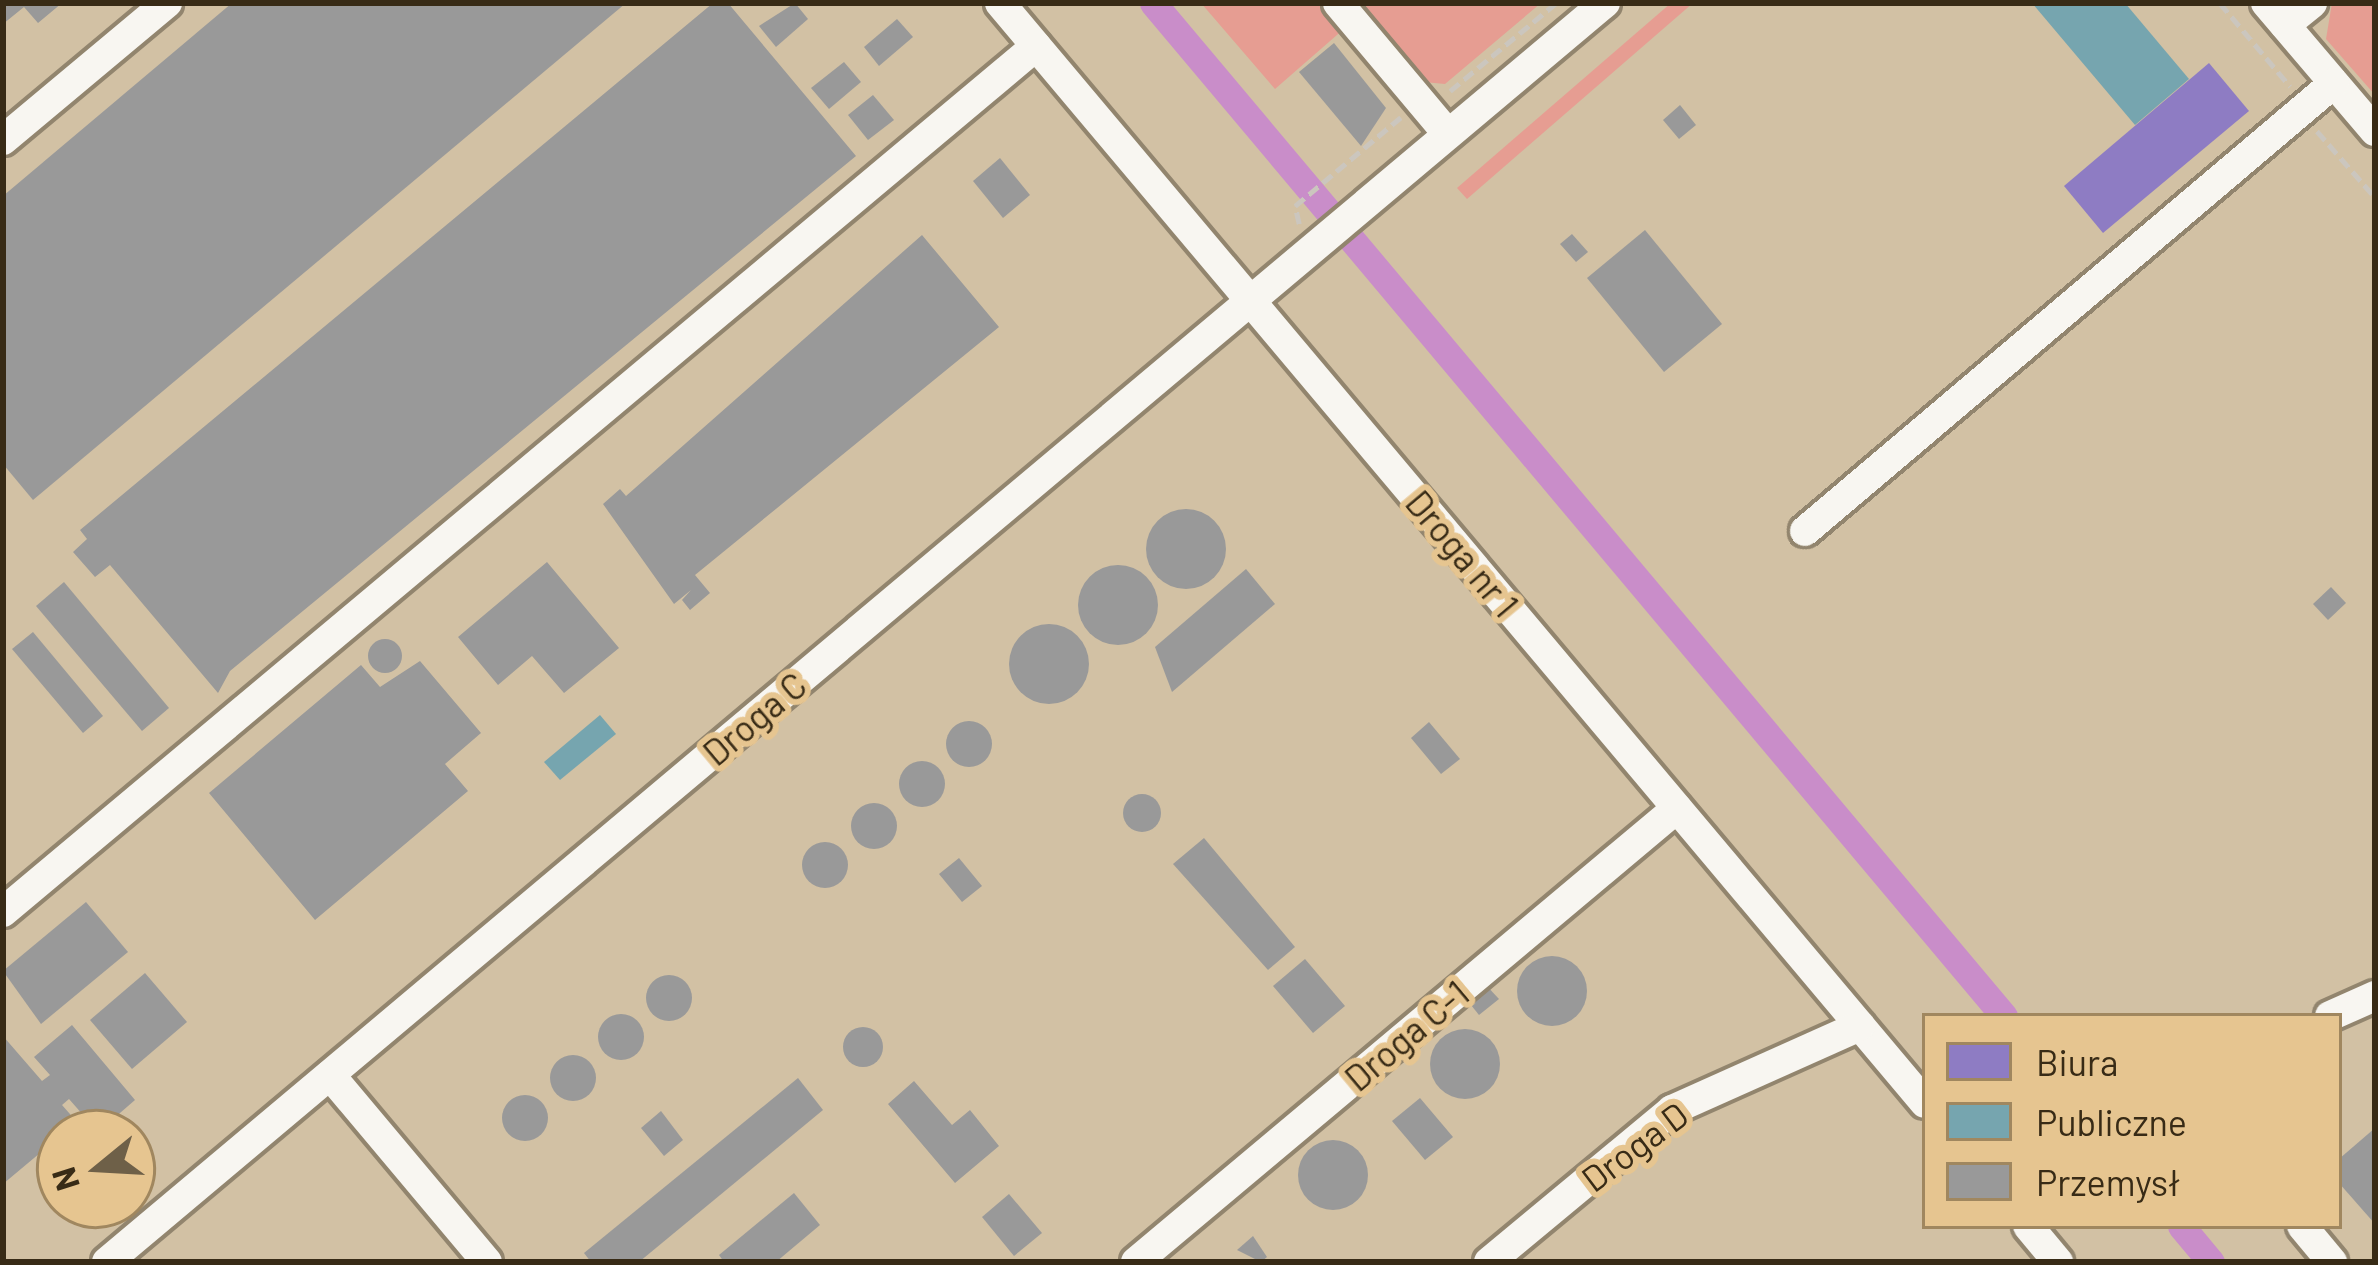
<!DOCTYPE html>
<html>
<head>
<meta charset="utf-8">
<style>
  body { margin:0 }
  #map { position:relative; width:2378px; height:1265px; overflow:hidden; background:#d2c1a4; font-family:Barlow,sans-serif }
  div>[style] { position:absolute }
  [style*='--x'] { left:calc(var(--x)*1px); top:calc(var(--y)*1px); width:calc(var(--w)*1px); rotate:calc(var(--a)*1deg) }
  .green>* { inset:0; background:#e69d92 }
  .offices>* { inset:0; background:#8e7cc3 }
  .public>* { inset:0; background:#76a5af }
  .industry>* { inset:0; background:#999 }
  .round { border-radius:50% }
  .canal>* { height:27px; margin:-13.5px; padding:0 13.5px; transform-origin:13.5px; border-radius:13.5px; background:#c98dc9 }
  .path>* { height:4.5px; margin-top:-2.25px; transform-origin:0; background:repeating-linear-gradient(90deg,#cbc6be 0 12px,transparent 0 18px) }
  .roads { filter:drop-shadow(3px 0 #92856e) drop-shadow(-3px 0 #92856e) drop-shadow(0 3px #92856e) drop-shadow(0 -3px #92856e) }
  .minor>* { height:30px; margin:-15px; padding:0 15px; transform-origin:15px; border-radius:15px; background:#f8f6f1 }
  span { translate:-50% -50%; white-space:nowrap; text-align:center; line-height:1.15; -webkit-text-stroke:12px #e6c590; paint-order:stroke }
  .street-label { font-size:36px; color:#382b16 }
  .frame { position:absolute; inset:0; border:6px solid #382b16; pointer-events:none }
  .legend { position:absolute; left:1922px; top:1013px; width:420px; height:216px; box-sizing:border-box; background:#e6c590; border:3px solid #a0875f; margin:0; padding:15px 21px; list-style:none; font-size:36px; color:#382b16 }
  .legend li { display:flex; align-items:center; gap:24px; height:60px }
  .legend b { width:60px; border:3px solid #a0875f }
  .north { position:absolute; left:36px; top:1109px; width:120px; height:120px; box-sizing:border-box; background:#e6c590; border:3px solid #a0875f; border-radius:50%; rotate:252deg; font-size:33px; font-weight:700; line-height:48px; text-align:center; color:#382b16 }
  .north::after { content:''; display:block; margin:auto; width:42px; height:54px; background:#6e6048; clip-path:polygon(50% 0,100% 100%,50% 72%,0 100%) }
</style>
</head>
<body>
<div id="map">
  <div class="green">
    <i style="clip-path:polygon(1201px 3px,1541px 3px,1445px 84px,1403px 80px,1353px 21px,1275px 89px)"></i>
    <i style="clip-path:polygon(1671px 3px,1693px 3px,1467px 199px,1457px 188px)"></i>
    <i style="clip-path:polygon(2332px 3px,2375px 3px,2375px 95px,2326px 39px)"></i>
  </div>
  <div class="offices">
    <i style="clip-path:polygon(2209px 63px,2249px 111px,2103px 233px,2064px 186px)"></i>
  </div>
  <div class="public">
    <i style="clip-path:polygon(2032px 3px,2125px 3px,2189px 79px,2135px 125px)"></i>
    <i style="clip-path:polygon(600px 715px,616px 734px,560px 780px,544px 762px)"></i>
  </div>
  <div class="industry">
    <i style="clip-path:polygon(3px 3px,62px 3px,38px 23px,24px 7px,3px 24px)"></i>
    <i style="clip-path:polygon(232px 3px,626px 3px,33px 500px,3px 464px,3px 196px)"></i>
    <i style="clip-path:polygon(713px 3px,728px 3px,856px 156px,230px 671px,218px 693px,110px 565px,95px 577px,73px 552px,87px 539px,80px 530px)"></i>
    <i style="clip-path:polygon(795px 3px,808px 19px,776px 47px,759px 26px)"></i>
    <i style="clip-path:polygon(897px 19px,913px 37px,879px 66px,864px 47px)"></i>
    <i style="clip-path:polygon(1334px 43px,1386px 108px,1361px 146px,1299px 72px)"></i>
    <i style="clip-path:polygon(844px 62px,861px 82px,829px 109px,811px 88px)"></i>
    <i style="clip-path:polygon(873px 95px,894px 120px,868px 140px,848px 115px)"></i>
    <i style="clip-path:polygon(1680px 105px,1696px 125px,1679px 139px,1663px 120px)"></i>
    <i style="clip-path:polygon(1000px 158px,1030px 195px,1003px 218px,973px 181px)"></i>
    <i style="clip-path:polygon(1645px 230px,1722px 324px,1664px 372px,1587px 278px)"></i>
    <i style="clip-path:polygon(1572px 234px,1588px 252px,1576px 262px,1560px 244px)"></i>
    <i style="clip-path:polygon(922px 235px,999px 327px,695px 575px,710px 593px,690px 610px,682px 600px,691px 590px,674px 604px,603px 504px,620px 489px,626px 496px)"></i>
    <i class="round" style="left:1146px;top:509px;width:80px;height:80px"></i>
    <i style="clip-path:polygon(547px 562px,619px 648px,564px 693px,532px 656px,498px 685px,458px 637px)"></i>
    <i class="round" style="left:1078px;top:565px;width:80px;height:80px"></i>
    <i style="clip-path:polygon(1246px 569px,1275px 604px,1172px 692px,1155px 647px)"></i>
    <i style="clip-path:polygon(64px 582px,169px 708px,142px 731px,36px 606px)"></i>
    <i style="clip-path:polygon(2331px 587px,2346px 603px,2328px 620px,2313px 604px)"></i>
    <i class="round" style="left:1009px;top:624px;width:80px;height:80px"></i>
    <i style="clip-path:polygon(33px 632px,103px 716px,83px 733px,12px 649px)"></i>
    <i class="round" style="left:368px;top:639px;width:34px;height:34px"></i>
    <i style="clip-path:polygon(420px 661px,481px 733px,445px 764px,468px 791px,315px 920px,209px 793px,361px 665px,380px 687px)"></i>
    <i class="round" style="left:946px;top:721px;width:46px;height:46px"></i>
    <i style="clip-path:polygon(1429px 722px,1460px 759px,1441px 774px,1411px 738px)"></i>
    <i class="round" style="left:899px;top:761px;width:46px;height:46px"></i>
    <i class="round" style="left:1123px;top:794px;width:38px;height:38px"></i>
    <i class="round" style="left:851px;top:803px;width:46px;height:46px"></i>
    <i style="clip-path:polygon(1204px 838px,1295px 947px,1268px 970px,1173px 864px)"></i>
    <i class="round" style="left:802px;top:842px;width:46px;height:46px"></i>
    <i style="clip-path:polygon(959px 858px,982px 886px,962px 902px,939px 874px)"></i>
    <i style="clip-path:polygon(86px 902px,128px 952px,41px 1024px,3px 971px)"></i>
    <i class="round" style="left:1517px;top:956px;width:70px;height:70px"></i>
    <i style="clip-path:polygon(1305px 959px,1345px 1006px,1313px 1033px,1273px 986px)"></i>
    <i style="clip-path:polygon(145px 973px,187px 1022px,132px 1069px,90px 1020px)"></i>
    <i class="round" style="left:646px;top:975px;width:46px;height:46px"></i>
    <i style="clip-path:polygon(1485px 984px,1499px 999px,1479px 1015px,1467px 1000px)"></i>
    <i class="round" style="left:598px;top:1014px;width:46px;height:46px"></i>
    <i style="clip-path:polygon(72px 1025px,135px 1100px,98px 1132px,69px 1099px,62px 1105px,77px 1122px,3px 1184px,3px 1036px,42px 1081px,50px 1075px,34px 1057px)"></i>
    <i class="round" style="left:843px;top:1027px;width:40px;height:40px"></i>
    <i class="round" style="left:1430px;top:1029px;width:70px;height:70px"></i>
    <i class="round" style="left:550px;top:1055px;width:46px;height:46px"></i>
    <i style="clip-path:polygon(798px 1078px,823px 1110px,639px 1262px,591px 1262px,584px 1253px)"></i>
    <i style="clip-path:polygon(914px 1081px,952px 1125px,970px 1110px,999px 1146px,955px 1183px,888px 1104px)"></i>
    <i class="round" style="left:502px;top:1095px;width:46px;height:46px"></i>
    <i style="clip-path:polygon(1420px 1098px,1453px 1137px,1425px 1160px,1392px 1121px)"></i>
    <i style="clip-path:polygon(661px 1111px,683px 1140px,664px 1156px,641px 1128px)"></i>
    <i style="clip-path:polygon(2375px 1128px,2375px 1224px,2339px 1183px,2339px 1159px)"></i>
    <i class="round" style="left:1298px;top:1140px;width:70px;height:70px"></i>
    <i style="clip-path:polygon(794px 1193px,820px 1225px,776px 1262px,724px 1262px,719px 1255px)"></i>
    <i style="clip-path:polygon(1009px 1194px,1042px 1233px,1014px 1256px,982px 1217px)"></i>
    <i style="clip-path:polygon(1253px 1236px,1267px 1257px,1261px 1262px,1237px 1250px)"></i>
  </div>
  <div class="canal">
    <i style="--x:1153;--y:3;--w:1323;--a:49.97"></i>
    <i style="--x:2181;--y:1226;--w:47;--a:50.2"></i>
  </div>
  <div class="path">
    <i style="--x:2220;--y:3;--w:109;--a:49.9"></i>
    <i style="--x:1450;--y:91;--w:138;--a:-39.7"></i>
    <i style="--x:2317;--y:131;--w:88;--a:48.7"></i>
    <i style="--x:1299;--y:224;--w:18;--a:-103"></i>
    <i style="--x:1295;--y:206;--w:138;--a:-40"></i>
  </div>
  <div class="roads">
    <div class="minor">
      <i style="--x:1000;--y:3;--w:1437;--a:49.94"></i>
      <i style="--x:1338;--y:3;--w:171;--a:50"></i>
      <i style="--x:2266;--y:3;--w:168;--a:49.6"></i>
      <i style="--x:2285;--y:25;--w:35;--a:-39"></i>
      <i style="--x:3;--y:140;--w:214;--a:-39.9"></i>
      <i style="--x:1805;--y:531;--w:693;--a:-40.26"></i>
      <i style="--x:3;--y:912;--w:1348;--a:-39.97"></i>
      <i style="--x:2330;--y:1016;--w:49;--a:-24"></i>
      <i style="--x:330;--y:1075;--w:244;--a:50"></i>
      <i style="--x:2028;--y:1226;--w:47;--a:50.2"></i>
      <i style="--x:2302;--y:1226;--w:47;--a:50.2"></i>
      <i style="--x:107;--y:1262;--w:1957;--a:-40.05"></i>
      <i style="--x:1136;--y:1262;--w:706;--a:-40"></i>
      <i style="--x:1489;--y:1262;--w:238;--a:-39.7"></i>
      <i style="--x:1672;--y:1110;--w:206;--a:-24.1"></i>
    </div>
  </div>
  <div class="street-label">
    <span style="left:1463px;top:553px;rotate:50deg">Droga nr 1</span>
    <span style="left:754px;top:718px;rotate:-40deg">Droga C</span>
    <span style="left:1406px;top:1035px;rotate:-40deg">Droga C-1</span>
    <span style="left:1634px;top:1146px;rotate:-37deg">Droga D</span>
  </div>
  <div class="frame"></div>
  <ul class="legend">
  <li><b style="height:33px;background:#8e7cc3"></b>Biura</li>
  <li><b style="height:33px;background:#76a5af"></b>Publiczne</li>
  <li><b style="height:33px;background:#999"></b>Przemysł</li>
  </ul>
  <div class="north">N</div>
</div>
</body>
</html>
